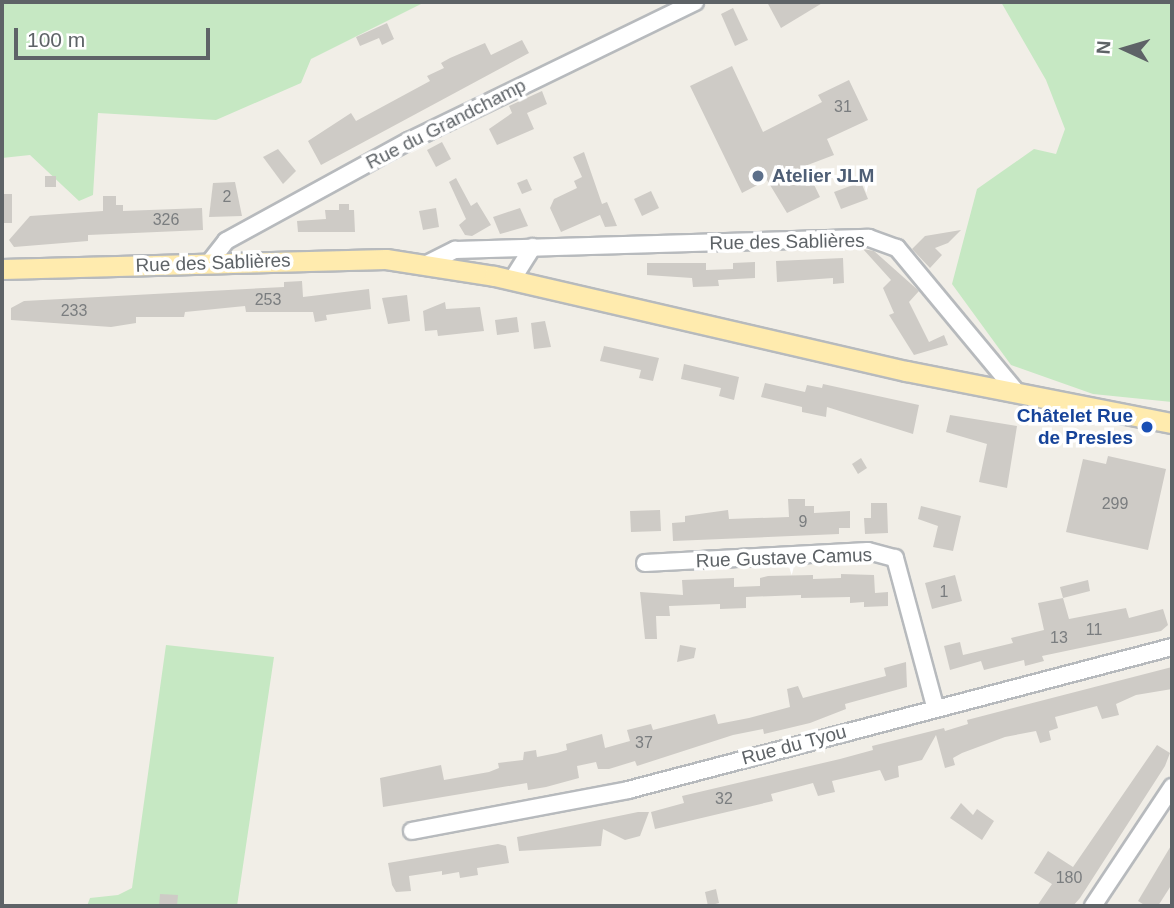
<!DOCTYPE html>
<html>
<head>
<meta charset="utf-8">
<style>
  body { margin:0 }
  #map { position:relative; width:1174px; height:908px; overflow:hidden; background:#f1eee7; font-family:Arial,sans-serif }
  div>[style] { position:absolute }
  [style*='--x'] { left:calc(var(--x)*1px); top:calc(var(--y)*1px); width:calc(var(--w)*1px); rotate:calc(var(--a)*1deg) }
  .green>* { inset:0; background:#c6e8c3 }
  .building>* { inset:0; background:#cecbc6 }
  .roads { filter:drop-shadow(2px 0 #b7babd) drop-shadow(-2px 0 #b7babd) drop-shadow(0 2px #b7babd) drop-shadow(0 -2px #b7babd) }
  .minor>* { height:16px; margin:-8px; padding:0 8px; transform-origin:8px; border-radius:8px; background:#fff }
  .major>* { height:19px; margin:-9.5px; padding:0 9.5px; transform-origin:9.5px; border-radius:9.5px; background:#ffebae }
  .dots>* { width:19px; height:19px; translate:-50% -50%; box-sizing:border-box; border:4px solid #fff; border-radius:50% }
  span { translate:-50% -50%; white-space:nowrap; text-align:center; line-height:1.15; -webkit-text-stroke:7px #fff; paint-order:stroke }
  .number-label { font-size:16px; color:#7a7d7f }
  .number-label span { -webkit-text-stroke-width:0 }
  .street-label { font-size:19px; color:#5e6367 }
  .service-label { font-size:19px; color:#4e5e75; font-weight:700 }
  .left { translate:0 -50%; text-align:left }
  .transit-label { font-size:19px; color:#164399; font-weight:700 }
  .right { translate:-100% -50%; text-align:right }
  .frame { position:absolute; inset:0; border:4px solid #5e6367; pointer-events:none }
  .north { position:absolute; left:1090px; top:14px; width:70px; height:70px; -webkit-text-stroke:5px #fff; paint-order:stroke; rotate:274deg; font-size:19px; font-weight:700; line-height:28px; text-align:center; color:#5e6367 }
  .north::after { content:''; display:block; margin:auto; width:24px; height:32px; background:#5e6367; clip-path:polygon(50% 0,100% 100%,50% 72%,0 100%) }
  .scale { position:absolute; left:14px; top:28px; width:196px; height:32px; box-sizing:border-box; border:4px solid #5e6367; border-top:0; padding-left:9px; font-size:21px; line-height:24px; white-space:nowrap; color:#5e6367; -webkit-text-stroke:5px #fff; paint-order:stroke }
</style>
</head>
<body>
<div id="map">
  <div class="green">
    <i style="clip-path:polygon(2px 2px,425px 2px,311px 59px,301px 83px,216px 120px,98px 113px,93px 195px,79px 201px,30px 155px,2px 158px)"></i>
    <i style="clip-path:polygon(1001px 2px,1172px 2px,1172px 402px,1093px 394px,1011px 365px,952px 284px,977px 189px,1034px 149px,1056px 154px,1065px 129px,1046px 80px)"></i>
    <i style="clip-path:polygon(166px 645px,274px 657px,237px 906px,87px 906px,90px 898px,118px 895px,132px 888px)"></i>
  </div>
  <div class="building">
    <i style="clip-path:polygon(767px 2px,824px 2px,781px 28px)"></i>
    <i style="clip-path:polygon(733px 8px,748px 40px,735px 46px,721px 14px)"></i>
    <i style="clip-path:polygon(387px 23px,394px 39px,382px 45px,379px 38px,360px 46px,356px 37px)"></i>
    <i style="clip-path:polygon(522px 40px,529px 53px,321px 165px,308px 141px,351px 113px,356px 121px,430px 81px,427px 76px,444px 68px,441px 63px,450px 58px,485px 43px,491px 55px)"></i>
    <i style="clip-path:polygon(732px 66px,763px 132px,822px 102px,818px 95px,849px 80px,868px 120px,827px 139px,834px 155px,805px 166px,820px 197px,787px 213px,767px 180px,742px 193px,690px 86px)"></i>
    <i style="clip-path:polygon(542px 91px,547px 104px,527px 113px,534px 129px,497px 145px,489px 129px,512px 113px,509px 106px)"></i>
    <i style="clip-path:polygon(442px 142px,451px 159px,436px 167px,427px 150px)"></i>
    <i style="clip-path:polygon(278px 149px,296px 171px,283px 184px,263px 157px)"></i>
    <i style="clip-path:polygon(584px 152px,602px 204px,607px 202px,617px 226px,605px 227px,600px 215px,561px 232px,550px 208px,554px 199px,577px 188px,574px 181px,582px 177px,573px 157px)"></i>
    <i style="clip-path:polygon(45px 176px,56px 176px,56px 187px,45px 187px)"></i>
    <i style="clip-path:polygon(456px 178px,471px 206px,477px 202px,491px 225px,472px 236px,465px 235px,459px 225px,466px 219px,449px 182px)"></i>
    <i style="clip-path:polygon(527px 179px,532px 190px,522px 194px,517px 183px)"></i>
    <i style="clip-path:polygon(235px 182px,242px 216px,209px 217px,213px 183px)"></i>
    <i style="clip-path:polygon(861px 182px,868px 199px,841px 209px,834px 192px)"></i>
    <i style="clip-path:polygon(651px 191px,659px 208px,642px 216px,634px 199px)"></i>
    <i style="clip-path:polygon(2px 194px,12px 194px,12px 223px,2px 223px)"></i>
    <i style="clip-path:polygon(103px 196px,116px 196px,116px 205px,123px 205px,123px 211px,202px 208px,203px 230px,88px 235px,88px 241px,14px 247px,9px 240px,30px 216px,103px 211px)"></i>
    <i style="clip-path:polygon(339px 204px,349px 204px,349px 210px,354px 210px,355px 232px,298px 232px,297px 221px,326px 219px,325px 210px,339px 210px)"></i>
    <i style="clip-path:polygon(436px 208px,439px 227px,423px 230px,419px 211px)"></i>
    <i style="clip-path:polygon(520px 208px,528px 226px,500px 234px,493px 217px)"></i>
    <i style="clip-path:polygon(961px 230px,948px 243px,935px 248px,942px 255px,930px 268px,912px 249px,925px 236px)"></i>
    <i style="clip-path:polygon(863px 249px,874px 251px,919px 291px,909px 302px,929px 342px,944px 335px,948px 345px,914px 355px,889px 315px,894px 313px,883px 288px,891px 280px)"></i>
    <i style="clip-path:polygon(843px 258px,844px 283px,833px 284px,833px 278px,777px 282px,776px 261px)"></i>
    <i style="clip-path:polygon(755px 262px,755px 278px,718px 280px,719px 286px,693px 287px,692px 278px,647px 275px,647px 263px,706px 263px,706px 270px,733px 269px,733px 263px)"></i>
    <i style="clip-path:polygon(302px 281px,303px 297px,369px 289px,371px 309px,326px 315px,327px 320px,315px 322px,313px 312px,246px 312px,245px 306px,185px 312px,184px 317px,136px 317px,136px 323px,111px 327px,11px 320px,11px 308px,24px 301px,284px 287px,284px 282px)"></i>
    <i style="clip-path:polygon(407px 295px,410px 321px,388px 324px,382px 298px)"></i>
    <i style="clip-path:polygon(445px 302px,446px 309px,480px 307px,484px 331px,438px 336px,437px 330px,425px 331px,423px 311px)"></i>
    <i style="clip-path:polygon(517px 317px,519px 332px,497px 335px,495px 320px)"></i>
    <i style="clip-path:polygon(545px 321px,551px 347px,534px 349px,531px 323px)"></i>
    <i style="clip-path:polygon(604px 346px,659px 358px,653px 381px,639px 378px,641px 370px,600px 361px)"></i>
    <i style="clip-path:polygon(684px 364px,739px 377px,734px 400px,719px 396px,721px 388px,681px 379px)"></i>
    <i style="clip-path:polygon(765px 383px,805px 392px,807px 385px,822px 388px,823px 384px,919px 405px,913px 434px,827px 407px,826px 417px,802px 412px,802px 407px,761px 397px)"></i>
    <i style="clip-path:polygon(950px 415px,1017px 426px,1007px 488px,979px 482px,987px 444px,946px 432px)"></i>
    <i style="clip-path:polygon(1108px 456px,1166px 469px,1148px 550px,1066px 532px,1083px 459px,1106px 464px)"></i>
    <i style="clip-path:polygon(861px 458px,867px 468px,858px 474px,852px 464px)"></i>
    <i style="clip-path:polygon(788px 499px,805px 499px,805px 506px,814px 506px,814px 513px,850px 511px,850px 528px,839px 528px,839px 534px,673px 541px,672px 523px,685px 522px,685px 516px,728px 510px,729px 519px,789px 517px)"></i>
    <i style="clip-path:polygon(871px 503px,887px 503px,888px 533px,865px 534px,864px 518px,871px 518px)"></i>
    <i style="clip-path:polygon(921px 506px,961px 516px,953px 551px,933px 547px,938px 526px,918px 519px)"></i>
    <i style="clip-path:polygon(660px 510px,661px 531px,631px 532px,630px 511px)"></i>
    <i style="clip-path:polygon(841px 574px,874px 575px,875px 593px,888px 592px,888px 606px,864px 607px,864px 602px,850px 603px,850px 597px,801px 598px,801px 595px,746px 597px,746px 608px,720px 609px,720px 604px,669px 606px,670px 616px,656px 616px,657px 639px,645px 639px,640px 592px,683px 595px,682px 580px,734px 578px,734px 587px,760px 586px,760px 578px,768px 576px,813px 575px,813px 579px,841px 578px)"></i>
    <i style="clip-path:polygon(955px 575px,962px 601px,932px 609px,925px 583px)"></i>
    <i style="clip-path:polygon(1088px 580px,1090px 591px,1063px 598px,1060px 587px)"></i>
    <i style="clip-path:polygon(1063px 598px,1069px 619px,1126px 608px,1129px 618px,1163px 609px,1168px 625px,1161px 631px,1042px 656px,1044px 661px,1025px 666px,1024px 660px,984px 670px,981px 661px,950px 670px,944px 646px,960px 642px,963px 655px,1013px 643px,1011px 638px,1044px 630px,1038px 603px)"></i>
    <i style="clip-path:polygon(680px 645px,696px 648px,694px 658px,677px 662px)"></i>
    <i style="clip-path:polygon(906px 662px,907px 687px,845px 704px,846px 709px,810px 723px,764px 734px,763px 729px,733px 735px,637px 766px,635px 761px,609px 769px,598px 769px,596px 762px,577px 766px,579px 778px,546px 787px,528px 790px,527px 783px,383px 807px,380px 778px,441px 765px,444px 780px,489px 772px,499px 768px,498px 763px,523px 760px,524px 752px,536px 750px,537px 757px,557px 753px,567px 750px,566px 744px,602px 734px,605px 748px,630px 741px,627px 730px,651px 724px,653px 730px,715px 714px,718px 724px,749px 718px,790px 707px,787px 689px,798px 686px,803px 698px,886px 676px,884px 668px)"></i>
    <i style="clip-path:polygon(1172px 667px,1172px 689px,1136px 695px,1116px 704px,1119px 715px,1102px 719px,1097px 706px,1055px 717px,1058px 728px,1049px 731px,1051px 740px,1040px 743px,1036px 731px,1005px 737px,962px 753px,953px 758px,955px 765px,945px 768px,936px 735px,922px 760px,898px 766px,899px 777px,885px 781px,880px 770px,832px 781px,835px 792px,818px 796px,813px 783px,771px 794px,773px 801px,655px 829px,651px 812px,684px 803px,682px 796px,840px 759px,873px 750px,872px 746px,944px 728px,945px 731px,968px 724px,967px 720px)"></i>
    <i style="clip-path:polygon(1157px 745px,1170px 753px,1165px 766px,1080px 898px,1073px 906px,1037px 906px,1052px 884px,1034px 873px,1048px 851px,1073px 867px)"></i>
    <i style="clip-path:polygon(961px 803px,973px 815px,977px 809px,994px 821px,982px 840px,950px 818px)"></i>
    <i style="clip-path:polygon(638px 812px,649px 812px,640px 836px,625px 840px,603px 829px,601px 846px,519px 851px,517px 837px)"></i>
    <i style="clip-path:polygon(498px 844px,506px 846px,509px 863px,477px 868px,478px 875px,460px 878px,459px 872px,442px 875px,442px 871px,409px 876px,411px 891px,396px 892px,392px 885px,388px 863px)"></i>
    <i style="clip-path:polygon(1172px 844px,1172px 884px,1158px 906px,1146px 906px,1138px 901px)"></i>
    <i style="clip-path:polygon(716px 889px,719px 903px,708px 906px,705px 892px)"></i>
    <i style="clip-path:polygon(160px 894px,178px 895px,177px 906px,159px 906px)"></i>
  </div>
  <div class="roads">
    <div class="minor">
      <i style="--x:209;--y:263;--w:28;--a:-52"></i>
      <i style="--x:226;--y:241;--w:209;--a:-28.7"></i>
      <i style="--x:409;--y:141;--w:318;--a:-25.9"></i>
      <i style="--x:425;--y:265;--w:34;--a:-27"></i>
      <i style="--x:455;--y:250;--w:414;--a:-1.7"></i>
      <i style="--x:869;--y:238;--w:30;--a:20"></i>
      <i style="--x:897;--y:248;--w:183;--a:50.3"></i>
      <i style="--x:512;--y:280;--w:39;--a:-58"></i>
      <i style="--x:645;--y:563;--w:223;--a:-3.1"></i>
      <i style="--x:868;--y:551;--w:28;--a:15"></i>
      <i style="--x:895;--y:558;--w:153;--a:74.9"></i>
      <i style="--x:412;--y:831;--w:220;--a:-10.7"></i>
      <i style="--x:628;--y:790;--w:562;--a:-14.73"></i>
      <i style="--x:1093;--y:906;--w:143;--a:-56.4"></i>
    </div>
    <div class="major">
      <i style="--x:2;--y:269;--w:384;--a:-1.5"></i>
      <i style="--x:386;--y:259;--w:109;--a:8.9"></i>
      <i style="--x:494;--y:276;--w:423;--a:13"></i>
      <i style="--x:906;--y:371;--w:271;--a:11.1"></i>
    </div>
  </div>
  <div class="dots">
    <i style="left:758px;top:176px;background:#5c6f8a"></i>
    <i style="left:1147px;top:427px;background:#1a4fb4"></i>
  </div>
  <div class="number-label">
    <span style="left:843px;top:107px">31</span>
    <span style="left:227px;top:197px">2</span>
    <span style="left:166px;top:220px">326</span>
    <span style="left:268px;top:300px">253</span>
    <span style="left:74px;top:311px">233</span>
    <span style="left:1115px;top:504px">299</span>
    <span style="left:803px;top:522px">9</span>
    <span style="left:944px;top:592px">1</span>
    <span style="left:1094px;top:630px">11</span>
    <span style="left:1059px;top:638px">13</span>
    <span style="left:644px;top:743px">37</span>
    <span style="left:724px;top:799px">32</span>
    <span style="left:1069px;top:878px">180</span>
  </div>
  <div class="street-label">
    <span style="left:446px;top:124px;rotate:-27deg">Rue du Grandchamp</span>
    <span style="left:787px;top:242px;rotate:-1deg">Rue des Sablières</span>
    <span style="left:213px;top:263px;rotate:-2deg">Rue des Sablières</span>
    <span style="left:784px;top:558px;rotate:-2deg">Rue Gustave Camus</span>
    <span style="left:794px;top:745px;rotate:-15deg">Rue du Tyou</span>
  </div>
  <div class="service-label">
    <span class="left" style="left:772px;top:176px">Atelier JLM</span>
  </div>
  <div class="transit-label">
    <span class="right" style="left:1133px;top:427px">Châtelet Rue<br>de Presles</span>
  </div>
  <div class="frame"></div>
  <div class="north">N</div>
  <div class="scale">100 m</div>
</div>
</body>
</html>
